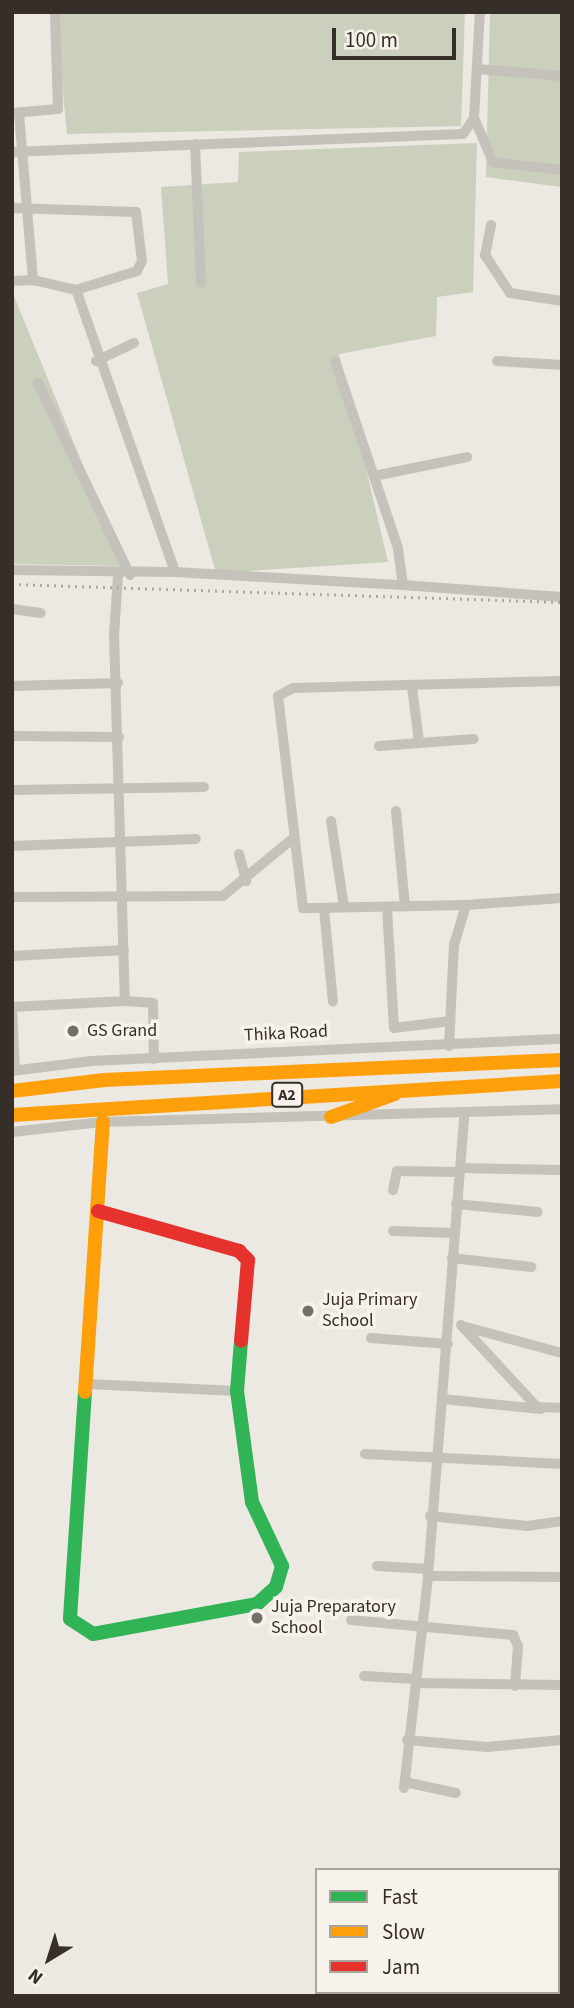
<!DOCTYPE html>
<html>
<head>
<meta charset="utf-8">
<style>
  body { margin:0 }
  #map { position:relative; width:574px; height:2008px; overflow:hidden; background:#ece8e2; font-family:"Source Sans 3",sans-serif }
  div>[style] { position:absolute }
  [style*='--x'] { left:calc(var(--x)*1px); top:calc(var(--y)*1px); width:calc(var(--w)*1px); rotate:calc(var(--a)*1deg) }
  .green>* { inset:0; background:#cbd0bd }
  .street>* { height:10px; margin:-5px; padding:0 5px; transform-origin:5px; border-radius:5px; background:#c5c1bb }
  .fast>* { height:14px; margin:-7px; padding:0 7px; transform-origin:7px; border-radius:7px; background:#30b455 }
  .slow>* { height:14px; margin:-7px; padding:0 7px; transform-origin:7px; border-radius:7px; background:#ff9f0a }
  .jam>* { height:14px; margin:-7px; padding:0 7px; transform-origin:7px; border-radius:7px; background:#e5322d }
  .rail>* { height:2.5px; margin-top:-1.25px; transform-origin:0; background:repeating-linear-gradient(90deg,#ada9a5 0 2px,transparent 0 7px) }
  .dots>* { width:19px; height:19px; translate:-50% -50%; box-sizing:border-box; border:4px solid #f8f3ea; border-radius:50% }
  span { translate:-50% -50%; white-space:nowrap; text-align:center; line-height:1.15; -webkit-text-stroke:7px #f8f3ea; paint-order:stroke }
  .shield-label span { padding:2px 5px; background:#f8f3ea; border:2px solid; border-radius:5px; -webkit-text-stroke-width:0 }
  .shield-label { font-size:16px; color:#352e29; font-weight:700 }
  .poi-label { font-size:18px; color:#352e29 }
  .left { translate:0 -50%; text-align:left }
  .street-label { font-size:18px; color:#352e29 }
  .frame { position:absolute; inset:0; border:14px solid #352e29; pointer-events:none }
  .legend { position:absolute; left:315px; top:1868px; width:245px; height:126px; box-sizing:border-box; background:#f8f3ea; border:2px solid #aaa49d; margin:0; padding:9px 12px; list-style:none; font-size:21px; color:#352e29 }
  .legend li { display:flex; align-items:center; gap:14px; height:35px }
  .legend b { width:35px; border:2px solid #aaa49d }
  .north { position:absolute; left:14px; top:1924px; width:70px; height:70px; -webkit-text-stroke:5px #f8f3ea; paint-order:stroke; rotate:218deg; font-size:19px; font-weight:700; line-height:28px; text-align:center; color:#352e29 }
  .north::after { content:''; display:block; margin:auto; width:24px; height:32px; background:#352e29; clip-path:polygon(50% 0,100% 100%,50% 72%,0 100%) }
  .scale { position:absolute; left:332px; top:28px; width:124px; height:32px; box-sizing:border-box; border:4px solid #352e29; border-top:0; padding-left:9px; font-size:21px; line-height:24px; white-space:nowrap; color:#352e29; -webkit-text-stroke:5px #f8f3ea; paint-order:stroke }
</style>
</head>
<body>
<div id="map">
  <div class="green">
    <i style="clip-path:polygon(55px 12px,465px 12px,461px 126px,67px 134px)"></i>
    <i style="clip-path:polygon(490px 12px,562px 12px,562px 187px,486px 177px)"></i>
    <i style="clip-path:polygon(477px 143px,473px 292px,437px 297px,436px 336px,339px 354px,388px 562px,216px 573px,137px 293px,168px 284px,161px 187px,238px 182px,239px 152px)"></i>
    <i style="clip-path:polygon(12px 296px,14px 296px,124px 566px,12px 564px)"></i>
  </div>
  <div class="street">
    <i style="--x:477;--y:69;--w:85;--a:4.7"></i>
    <i style="--x:12;--y:113;--w:46;--a:-5"></i>
    <i style="--x:58;--y:109;--w:97;--a:-91.8"></i>
    <i style="--x:19;--y:113;--w:168;--a:85.2"></i>
    <i style="--x:33;--y:280;--w:44;--a:13.1"></i>
    <i style="--x:474;--y:118;--w:48;--a:66.6"></i>
    <i style="--x:493;--y:162;--w:69;--a:6.6"></i>
    <i style="--x:195;--y:144;--w:139;--a:87.5"></i>
    <i style="--x:12;--y:152;--w:451;--a:-2.3"></i>
    <i style="--x:463;--y:134;--w:19;--a:-55"></i>
    <i style="--x:474;--y:118;--w:106;--a:-86.8"></i>
    <i style="--x:12;--y:208;--w:124;--a:1.8"></i>
    <i style="--x:136;--y:212;--w:49;--a:83"></i>
    <i style="--x:142;--y:261;--w:11;--a:117"></i>
    <i style="--x:137;--y:271;--w:64;--a:162.7"></i>
    <i style="--x:491;--y:225;--w:31;--a:101"></i>
    <i style="--x:485;--y:255;--w:45;--a:56.7"></i>
    <i style="--x:510;--y:293;--w:53;--a:8.7"></i>
    <i style="--x:12;--y:281;--w:21;--a:-3"></i>
    <i style="--x:96;--y:361;--w:42;--a:-25.3"></i>
    <i style="--x:497;--y:361;--w:65;--a:3.5"></i>
    <i style="--x:38;--y:383;--w:213;--a:64.4"></i>
    <i style="--x:374;--y:476;--w:95;--a:-11.5"></i>
    <i style="--x:12;--y:570;--w:163;--a:0.7"></i>
    <i style="--x:175;--y:572;--w:299;--a:-109.3"></i>
    <i style="--x:175;--y:572;--w:228;--a:3.3"></i>
    <i style="--x:403;--y:585;--w:37;--a:-98"></i>
    <i style="--x:398;--y:548;--w:197;--a:-108.6"></i>
    <i style="--x:118;--y:575;--w:60;--a:93.8"></i>
    <i style="--x:114;--y:635;--w:366;--a:88.3"></i>
    <i style="--x:125;--y:1001;--w:28;--a:4"></i>
    <i style="--x:153;--y:1003;--w:56;--a:89"></i>
    <i style="--x:403;--y:585;--w:159;--a:4.3"></i>
    <i style="--x:12;--y:609;--w:29;--a:8"></i>
    <i style="--x:12;--y:686;--w:106;--a:-1.6"></i>
    <i style="--x:412;--y:687;--w:55;--a:82.7"></i>
    <i style="--x:12;--y:736;--w:107;--a:0.5"></i>
    <i style="--x:379;--y:746;--w:95;--a:-4.2"></i>
    <i style="--x:12;--y:790;--w:192;--a:-0.9"></i>
    <i style="--x:396;--y:811;--w:96;--a:84.6"></i>
    <i style="--x:331;--y:821;--w:87;--a:81.4"></i>
    <i style="--x:12;--y:846;--w:184;--a:-2.2"></i>
    <i style="--x:239;--y:854;--w:28;--a:75"></i>
    <i style="--x:12;--y:897;--w:211;--a:-0.3"></i>
    <i style="--x:223;--y:896;--w:88;--a:-39.5"></i>
    <i style="--x:466;--y:905;--w:163;--a:178.9"></i>
    <i style="--x:303;--y:908;--w:213;--a:-96.7"></i>
    <i style="--x:278;--y:696;--w:17;--a:-28"></i>
    <i style="--x:293;--y:688;--w:269;--a:-1.5"></i>
    <i style="--x:387;--y:907;--w:121;--a:86.7"></i>
    <i style="--x:394;--y:1028;--w:57;--a:-7"></i>
    <i style="--x:324;--y:909;--w:93;--a:84.5"></i>
    <i style="--x:12;--y:956;--w:112;--a:-3.1"></i>
    <i style="--x:12;--y:1007;--w:113;--a:-3"></i>
    <i style="--x:12;--y:1008;--w:62;--a:87.2"></i>
    <i style="--x:449;--y:1046;--w:101;--a:-87.2"></i>
    <i style="--x:454;--y:945;--w:42;--a:-73.3"></i>
    <i style="--x:466;--y:905;--w:96;--a:-4.2"></i>
    <i style="--x:12;--y:1071;--w:80;--a:-7.2"></i>
    <i style="--x:91;--y:1061;--w:472;--a:-2.7"></i>
    <i style="--x:12;--y:1132;--w:92;--a:-6.3"></i>
    <i style="--x:103;--y:1122;--w:459;--a:-1.6"></i>
    <i style="--x:460;--y:1168;--w:102;--a:1.1"></i>
    <i style="--x:393;--y:1190;--w:19;--a:-78"></i>
    <i style="--x:397;--y:1171;--w:62;--a:0.9"></i>
    <i style="--x:456;--y:1204;--w:82;--a:5.6"></i>
    <i style="--x:393;--y:1231;--w:60;--a:1.9"></i>
    <i style="--x:452;--y:1258;--w:80;--a:6.5"></i>
    <i style="--x:461;--y:1325;--w:112;--a:47.2"></i>
    <i style="--x:537;--y:1407;--w:25;--a:2"></i>
    <i style="--x:466;--y:1327;--w:99;--a:15.2"></i>
    <i style="--x:371;--y:1338;--w:77;--a:4.5"></i>
    <i style="--x:87;--y:1384;--w:150;--a:2.7"></i>
    <i style="--x:443;--y:1399;--w:98;--a:5.9"></i>
    <i style="--x:365;--y:1454;--w:197;--a:2.9"></i>
    <i style="--x:430;--y:1516;--w:98;--a:5.9"></i>
    <i style="--x:527;--y:1526;--w:35;--a:-8"></i>
    <i style="--x:377;--y:1566;--w:51;--a:3.4"></i>
    <i style="--x:428;--y:1576;--w:134;--a:0.4"></i>
    <i style="--x:351;--y:1620;--w:163;--a:5.3"></i>
    <i style="--x:513;--y:1635;--w:12;--a:66"></i>
    <i style="--x:518;--y:1646;--w:40;--a:94.3"></i>
    <i style="--x:364;--y:1676;--w:52;--a:3.3"></i>
    <i style="--x:416;--y:1683;--w:146;--a:0.8"></i>
    <i style="--x:407;--y:1740;--w:80;--a:5"></i>
    <i style="--x:487;--y:1747;--w:75;--a:-5.3"></i>
    <i style="--x:405;--y:1782;--w:52;--a:12.2"></i>
    <i style="--x:404;--y:1788;--w:213;--a:-83.5"></i>
    <i style="--x:428;--y:1576;--w:461;--a:-85.5"></i>
  </div>
  <div class="fast">
    <i style="--x:85;--y:1392;--w:227;--a:93.8"></i>
    <i style="--x:70;--y:1619;--w:27;--a:33"></i>
    <i style="--x:93;--y:1634;--w:167;--a:-10.4"></i>
    <i style="--x:257;--y:1604;--w:25;--a:-42"></i>
    <i style="--x:276;--y:1587;--w:22;--a:-74"></i>
    <i style="--x:282;--y:1566;--w:71;--a:-115.1"></i>
    <i style="--x:252;--y:1502;--w:112;--a:-97.7"></i>
    <i style="--x:237;--y:1391;--w:50;--a:-85.4"></i>
  </div>
  <div class="slow">
    <i style="--x:12;--y:1091;--w:93;--a:-6.8"></i>
    <i style="--x:104;--y:1080;--w:458;--a:-2.5"></i>
    <i style="--x:12;--y:1115;--w:551;--a:-3.54"></i>
    <i style="--x:331;--y:1117;--w:68;--a:-19.8"></i>
    <i style="--x:85;--y:1392;--w:271;--a:-86.2"></i>
  </div>
  <div class="jam">
    <i style="--x:98;--y:1211;--w:147;--a:15.8"></i>
    <i style="--x:239;--y:1251;--w:13;--a:45"></i>
    <i style="--x:248;--y:1260;--w:81;--a:94.9"></i>
  </div>
  <div class="rail">
    <i style="--x:12;--y:584;--w:550;--a:1.87"></i>
  </div>
  <div class="dots">
    <i style="left:73px;top:1031px;background:#756f6a"></i>
    <i style="left:308px;top:1311px;background:#756f6a"></i>
    <i style="left:257px;top:1618px;background:#756f6a"></i>
  </div>
  <div class="shield-label">
    <span style="left:287px;top:1095px">A2</span>
  </div>
  <div class="poi-label">
    <span class="left" style="left:87px;top:1031px">GS Grand</span>
    <span class="left" style="left:322px;top:1311px">Juja Primary<br>School</span>
    <span class="left" style="left:271px;top:1618px">Juja Preparatory<br>School</span>
  </div>
  <div class="street-label">
    <span style="left:286px;top:1034px;rotate:-3deg">Thika Road</span>
  </div>
  <div class="frame"></div>
  <ul class="legend">
  <li><b style="height:9px;background:#30b455"></b>Fast</li>
  <li><b style="height:9px;background:#ff9f0a"></b>Slow</li>
  <li><b style="height:9px;background:#e5322d"></b>Jam</li>
  </ul>
  <div class="north">N</div>
  <div class="scale">100 m</div>
</div>
</body>
</html>
